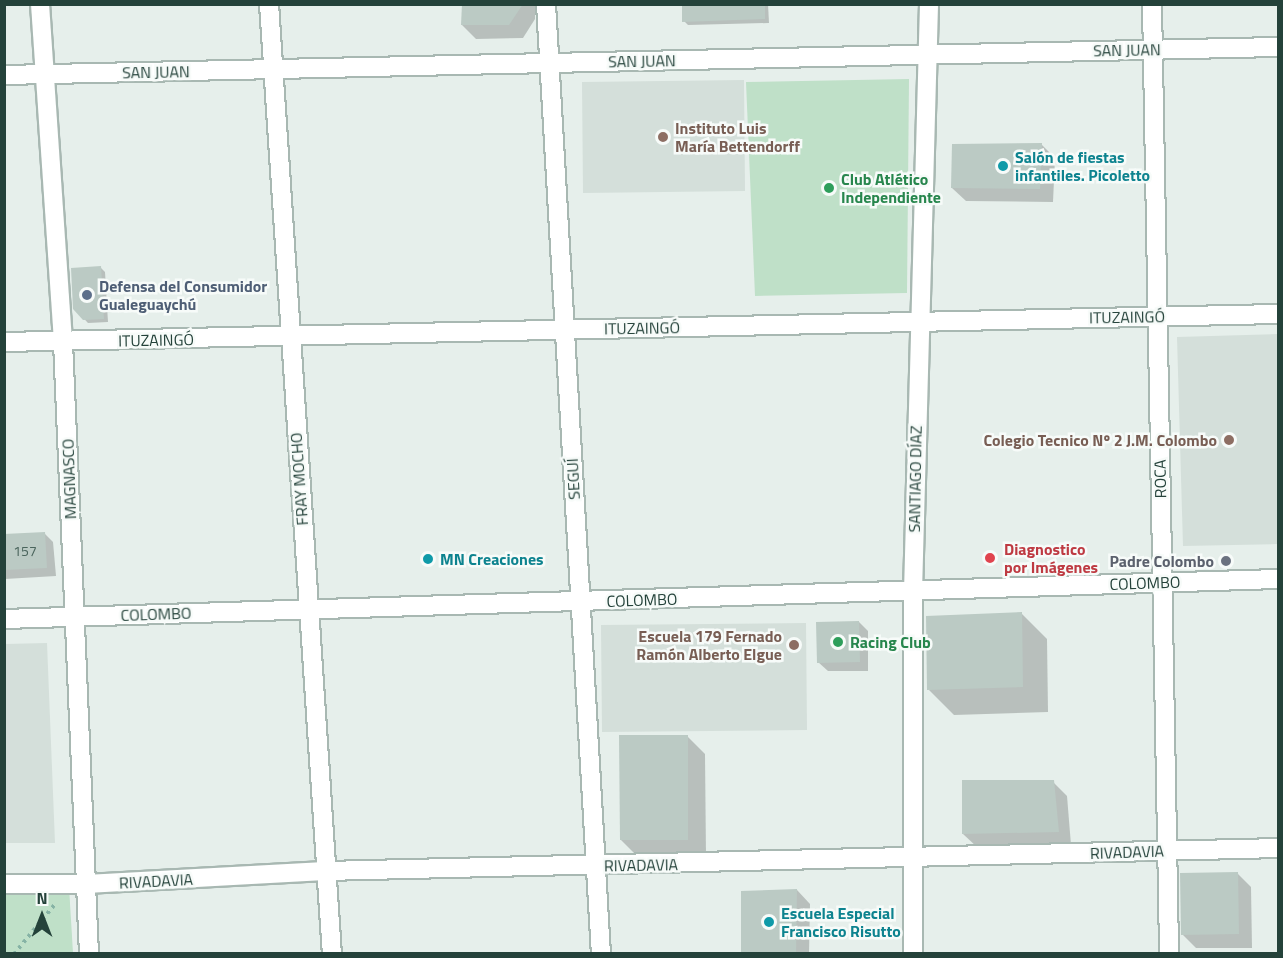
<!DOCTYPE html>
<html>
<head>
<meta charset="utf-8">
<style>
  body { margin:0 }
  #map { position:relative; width:1283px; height:958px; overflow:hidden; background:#e6efeb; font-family:"Titillium Web",sans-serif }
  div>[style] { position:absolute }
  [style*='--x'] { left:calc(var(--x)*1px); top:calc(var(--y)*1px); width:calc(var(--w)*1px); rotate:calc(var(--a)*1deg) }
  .built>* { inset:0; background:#d4dfda }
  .green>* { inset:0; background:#bfe0c8 }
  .shadow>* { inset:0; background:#0003 }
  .building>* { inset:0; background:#bbcac4 }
  .path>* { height:4px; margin-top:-2px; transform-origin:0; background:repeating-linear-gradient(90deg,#86b3a5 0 3px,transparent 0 7.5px) }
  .roads { filter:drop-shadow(2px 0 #a8b8b2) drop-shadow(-2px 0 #a8b8b2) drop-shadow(0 2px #a8b8b2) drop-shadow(0 -2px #a8b8b2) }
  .minor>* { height:18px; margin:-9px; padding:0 9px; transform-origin:9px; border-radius:9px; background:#fff }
  .dots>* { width:16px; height:16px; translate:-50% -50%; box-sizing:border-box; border:3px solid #f7fbf9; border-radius:50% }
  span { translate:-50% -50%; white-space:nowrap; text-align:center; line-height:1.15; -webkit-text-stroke:5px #f7fbf9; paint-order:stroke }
  .number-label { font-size:14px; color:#4a645c }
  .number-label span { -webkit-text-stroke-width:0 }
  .street-label { font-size:16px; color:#24423a }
  .education-label { font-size:16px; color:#785e54; font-weight:700 }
  .left { translate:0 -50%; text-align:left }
  .right { translate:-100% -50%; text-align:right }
  .culture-label { font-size:16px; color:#0d838f; font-weight:700 }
  .leisure-label { font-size:16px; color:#27864d; font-weight:700 }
  .service-label { font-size:16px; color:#4e5e75; font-weight:700 }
  .health-label { font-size:16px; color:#be3a42; font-weight:700 }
  .worship-label { font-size:16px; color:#5b616d; font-weight:700 }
  .frame { position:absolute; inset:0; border:6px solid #24423a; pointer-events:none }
  .north { position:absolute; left:12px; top:886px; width:60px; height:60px; -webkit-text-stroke:4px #f7fbf9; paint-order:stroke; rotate:0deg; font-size:16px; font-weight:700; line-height:24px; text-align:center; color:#24423a }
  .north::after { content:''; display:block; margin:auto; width:21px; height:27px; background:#24423a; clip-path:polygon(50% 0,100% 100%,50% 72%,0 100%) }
</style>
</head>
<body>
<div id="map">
  <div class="built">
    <i style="clip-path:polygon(744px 80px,745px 191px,583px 193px,582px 82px)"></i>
    <i style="clip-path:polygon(1278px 334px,1278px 544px,1183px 546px,1177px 337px)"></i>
    <i style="clip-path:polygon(806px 623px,807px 730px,602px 732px,601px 625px)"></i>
    <i style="clip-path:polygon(47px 643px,55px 843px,5px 843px,5px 644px)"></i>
  </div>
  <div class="green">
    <i style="clip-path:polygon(909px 79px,907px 293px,755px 296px,746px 82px)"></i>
    <i style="clip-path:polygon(69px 887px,73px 953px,5px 953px,4px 889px)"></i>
  </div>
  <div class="shadow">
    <i style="clip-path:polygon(463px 4px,535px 4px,535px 19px,523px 38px,476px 39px,462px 25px)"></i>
    <i style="clip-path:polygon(684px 4px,768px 4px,769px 23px,688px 25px,684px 21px)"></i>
    <i style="clip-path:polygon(1041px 144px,1055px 158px,1053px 202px,966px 201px,952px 188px)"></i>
    <i style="clip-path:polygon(101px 268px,105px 272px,108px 322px,88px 323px,75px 309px)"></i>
    <i style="clip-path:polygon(44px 533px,53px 542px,56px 576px,5px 579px,4px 536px)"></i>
    <i style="clip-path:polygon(1022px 614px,1047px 639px,1048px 712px,954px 715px,929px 690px)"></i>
    <i style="clip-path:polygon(859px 622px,868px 631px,868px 671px,828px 671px,818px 662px)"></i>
    <i style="clip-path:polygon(687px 736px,705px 754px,706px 857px,639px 858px,621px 840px)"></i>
    <i style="clip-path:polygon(1053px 782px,1067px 796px,1071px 845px,977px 847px,963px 834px)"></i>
    <i style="clip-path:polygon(1238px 874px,1251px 887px,1252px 948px,1196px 948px,1183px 935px)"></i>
    <i style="clip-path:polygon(797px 890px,810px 904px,809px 954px,742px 954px)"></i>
  </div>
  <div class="building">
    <i style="clip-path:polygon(462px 4px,523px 4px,509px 25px,461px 25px)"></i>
    <i style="clip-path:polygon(682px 4px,765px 4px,765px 19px,682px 22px)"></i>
    <i style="clip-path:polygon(1042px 143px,1040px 189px,951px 188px,952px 144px)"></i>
    <i style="clip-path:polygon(101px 266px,104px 319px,83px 320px,73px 309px,71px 268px)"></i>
    <i style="clip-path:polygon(45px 532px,47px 568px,4px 570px,4px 534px)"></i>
    <i style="clip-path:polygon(1022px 612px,1023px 687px,927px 690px,926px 616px)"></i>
    <i style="clip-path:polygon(859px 621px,860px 662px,817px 663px,816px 622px)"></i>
    <i style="clip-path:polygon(619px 735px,688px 735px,688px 840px,620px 840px)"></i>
    <i style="clip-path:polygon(962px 780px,1054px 780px,1059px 832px,962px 834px)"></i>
    <i style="clip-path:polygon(1238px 872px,1239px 934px,1181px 935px,1180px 873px)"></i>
    <i style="clip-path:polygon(797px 889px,796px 954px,741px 954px,741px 891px)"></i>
  </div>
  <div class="path">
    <i style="--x:14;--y:954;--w:66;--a:-50.5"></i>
  </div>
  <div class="roads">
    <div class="minor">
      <i style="--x:40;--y:4;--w:339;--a:86.1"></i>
      <i style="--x:63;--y:342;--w:613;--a:87.57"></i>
      <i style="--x:269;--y:4;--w:952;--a:86.21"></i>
      <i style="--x:546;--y:4;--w:952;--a:86.69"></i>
      <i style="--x:1152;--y:4;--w:950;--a:88.97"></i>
      <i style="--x:4;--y:75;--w:1274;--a:-1.26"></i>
      <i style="--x:4;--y:342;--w:1274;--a:-1.26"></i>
      <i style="--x:4;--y:619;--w:1275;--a:-1.8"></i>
      <i style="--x:4;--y:884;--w:82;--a:0"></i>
      <i style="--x:86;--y:884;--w:239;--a:-3.1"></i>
      <i style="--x:325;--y:871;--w:953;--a:-1.38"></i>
      <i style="--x:913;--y:954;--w:362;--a:-90"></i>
      <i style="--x:913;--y:592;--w:588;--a:-88.44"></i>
    </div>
  </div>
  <div class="dots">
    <i style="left:663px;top:137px;background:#8d6e63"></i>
    <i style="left:1003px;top:166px;background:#0f9aa8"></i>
    <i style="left:829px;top:188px;background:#2e9e5b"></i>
    <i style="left:87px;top:295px;background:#5c6f8a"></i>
    <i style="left:1229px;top:440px;background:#8d6e63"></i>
    <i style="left:990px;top:558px;background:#e0444e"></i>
    <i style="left:428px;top:559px;background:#0f9aa8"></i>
    <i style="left:1226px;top:561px;background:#6b7280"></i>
    <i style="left:838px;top:642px;background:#2e9e5b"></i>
    <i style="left:794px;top:645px;background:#8d6e63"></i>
    <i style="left:769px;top:922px;background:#0f9aa8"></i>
  </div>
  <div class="number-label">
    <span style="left:25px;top:551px">157</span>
  </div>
  <div class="street-label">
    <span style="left:1127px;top:50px;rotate:-1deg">SAN JUAN</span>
    <span style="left:642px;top:61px;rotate:-1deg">SAN JUAN</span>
    <span style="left:156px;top:72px;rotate:-1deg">SAN JUAN</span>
    <span style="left:1127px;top:317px;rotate:-1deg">ITUZAINGÓ</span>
    <span style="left:642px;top:328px;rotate:-1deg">ITUZAINGÓ</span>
    <span style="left:156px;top:340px;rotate:-1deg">ITUZAINGÓ</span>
    <span style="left:69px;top:479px;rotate:-92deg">MAGNASCO</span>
    <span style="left:299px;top:479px;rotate:-94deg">FRAY MOCHO</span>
    <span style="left:573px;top:479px;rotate:-93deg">SEGUÍ</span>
    <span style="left:915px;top:479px;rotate:-89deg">SANTIAGO DÍAZ</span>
    <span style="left:1160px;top:479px;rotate:-91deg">ROCA</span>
    <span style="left:1145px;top:583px;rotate:-2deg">COLOMBO</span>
    <span style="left:642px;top:600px;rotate:-2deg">COLOMBO</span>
    <span style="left:156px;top:614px;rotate:-2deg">COLOMBO</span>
    <span style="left:1127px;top:852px;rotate:-2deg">RIVADAVIA</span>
    <span style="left:641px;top:865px;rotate:-1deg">RIVADAVIA</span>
    <span style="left:156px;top:881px;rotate:-3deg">RIVADAVIA</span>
  </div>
  <div class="education-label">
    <span class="left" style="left:675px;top:137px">Instituto Luis<br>María Bettendorff</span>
    <span class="right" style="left:1217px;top:440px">Colegio Tecnico Nº 2 J.M. Colombo</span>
    <span class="right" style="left:782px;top:645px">Escuela 179 Fernado<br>Ramón Alberto Elgue</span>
  </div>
  <div class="culture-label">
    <span class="left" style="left:1015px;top:166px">Salón de fiestas<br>infantiles. Picoletto</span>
    <span class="left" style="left:440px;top:559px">MN Creaciones</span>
    <span class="left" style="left:781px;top:922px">Escuela Especial<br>Francisco Risutto</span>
  </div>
  <div class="leisure-label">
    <span class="left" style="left:841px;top:188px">Club Atlético<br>Independiente</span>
    <span class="left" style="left:850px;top:642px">Racing Club</span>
  </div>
  <div class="service-label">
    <span class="left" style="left:99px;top:295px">Defensa del Consumidor<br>Gualeguaychú</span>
  </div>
  <div class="health-label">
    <span class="left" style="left:1004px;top:558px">Diagnostico<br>por Imágenes</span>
  </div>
  <div class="worship-label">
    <span class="right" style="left:1214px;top:561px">Padre Colombo</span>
  </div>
  <div class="frame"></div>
  <div class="north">N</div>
</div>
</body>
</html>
